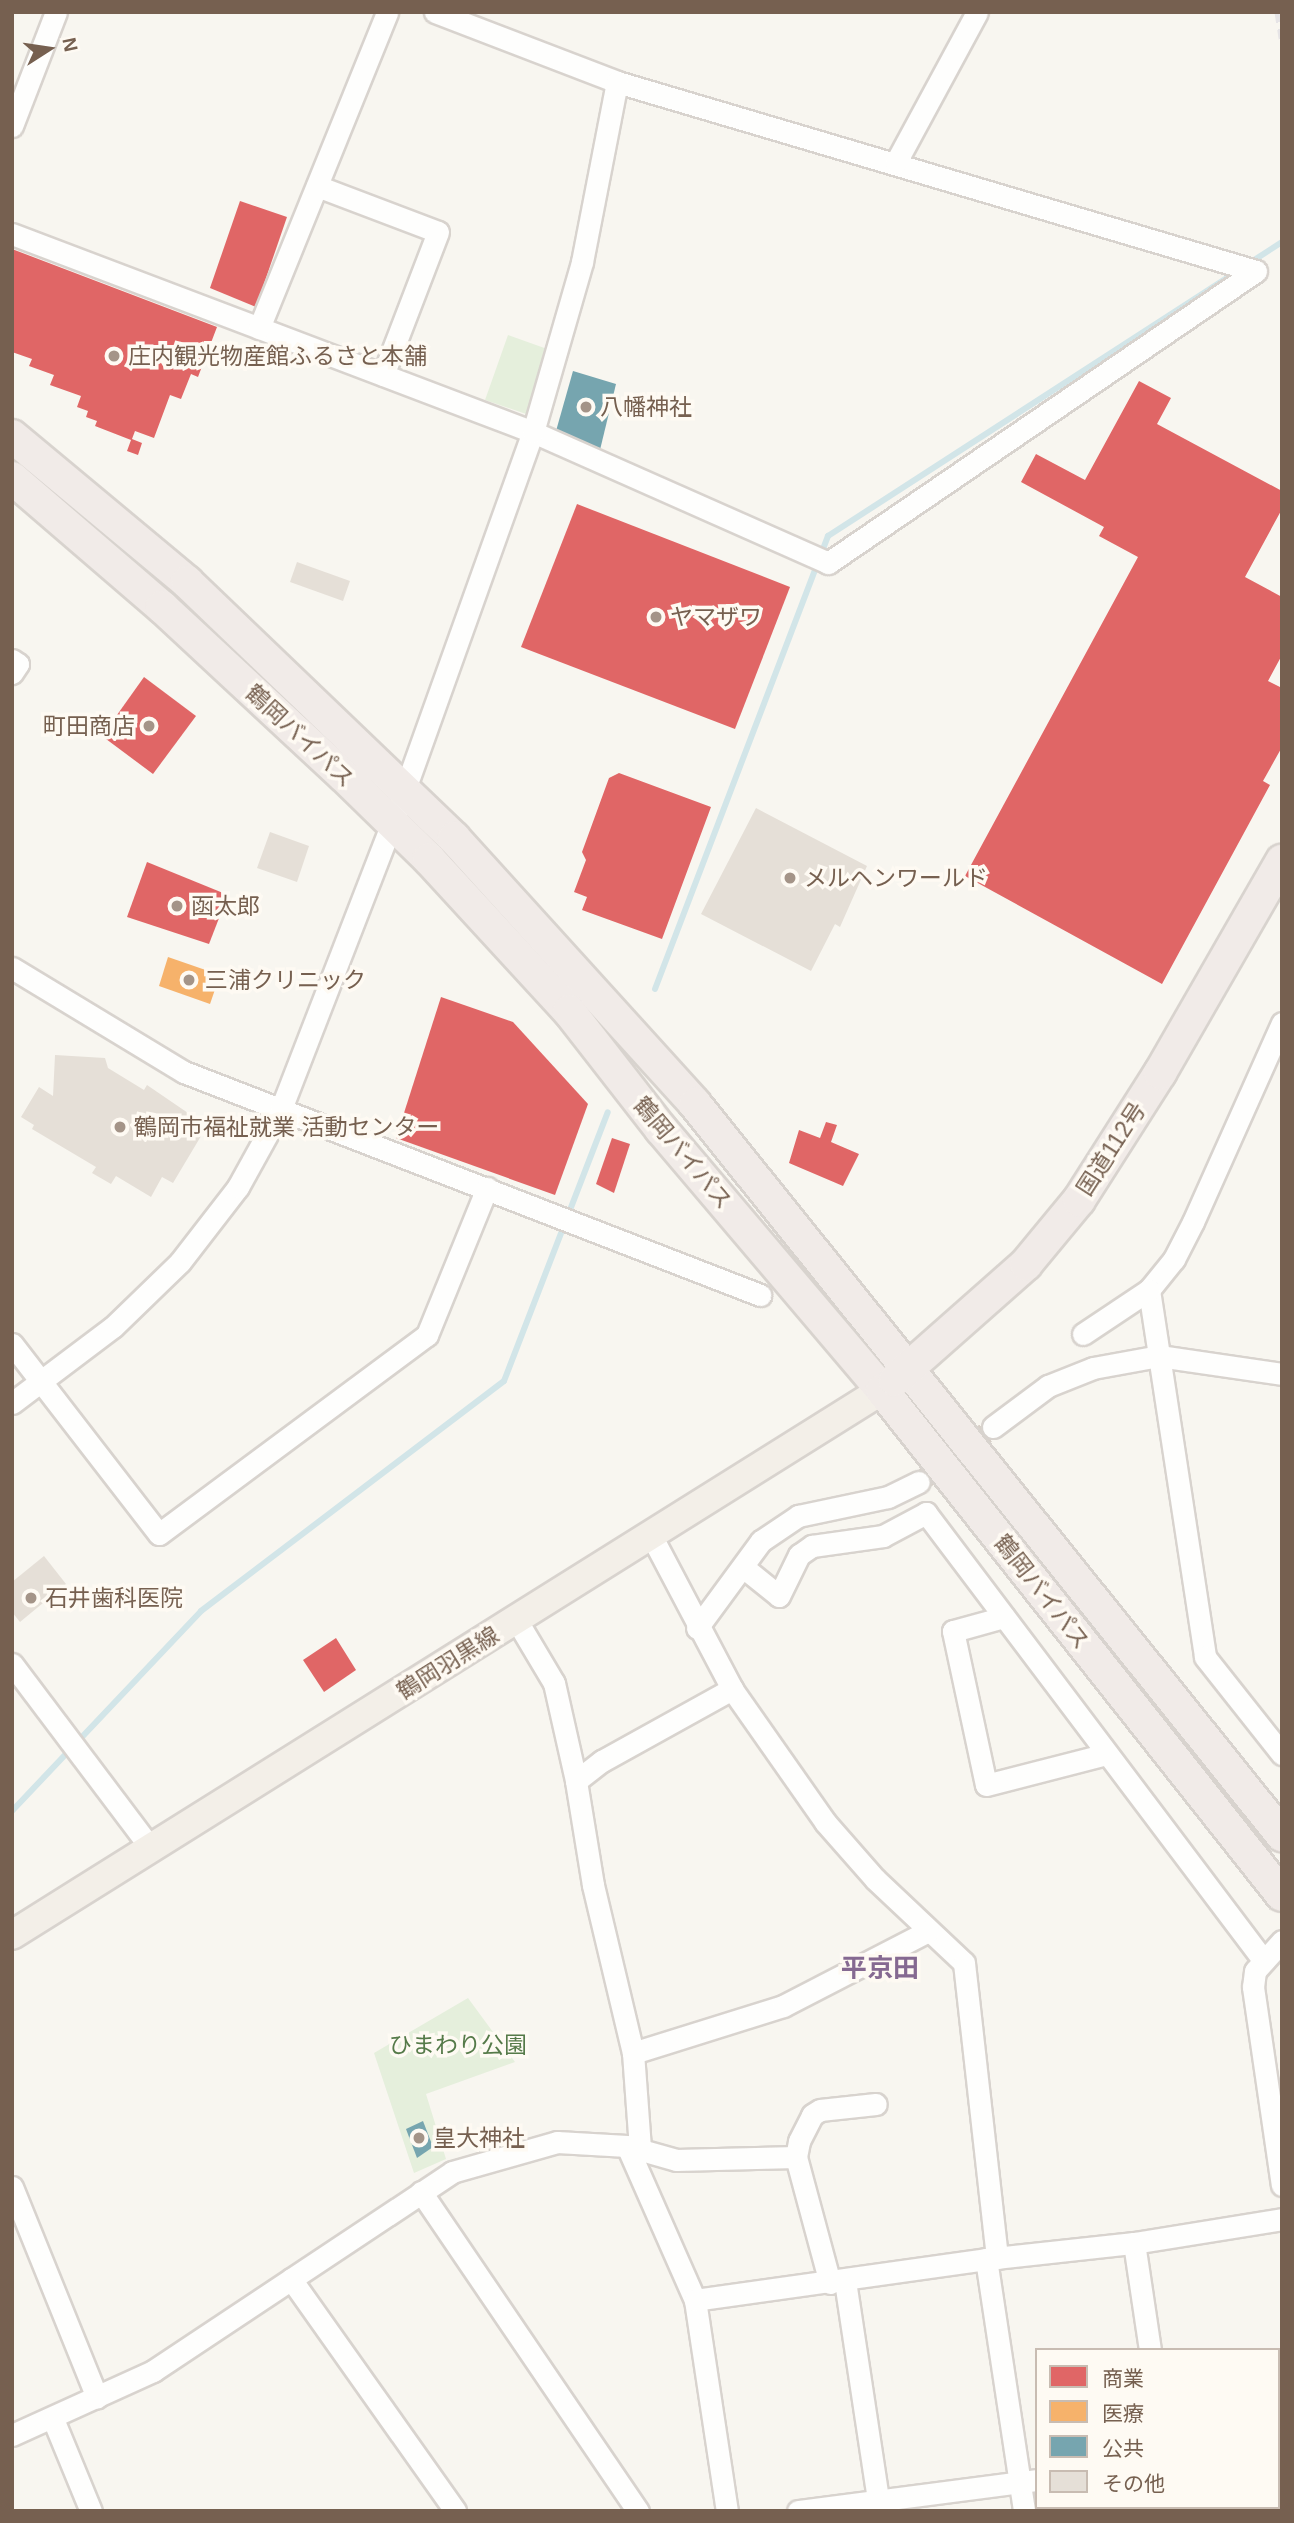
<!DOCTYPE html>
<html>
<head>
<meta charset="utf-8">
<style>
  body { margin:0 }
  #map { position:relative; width:1294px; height:2523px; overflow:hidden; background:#f8f6f0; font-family:Helvetica,"Noto Sans JP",sans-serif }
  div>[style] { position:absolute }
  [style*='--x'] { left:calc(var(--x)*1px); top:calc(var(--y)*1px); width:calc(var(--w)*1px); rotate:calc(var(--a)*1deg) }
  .green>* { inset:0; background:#e5efdc }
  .shops>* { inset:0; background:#e06666 }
  .health>* { inset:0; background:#f6b26b }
  .public>* { inset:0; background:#76a5af }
  .stream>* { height:6px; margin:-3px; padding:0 3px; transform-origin:3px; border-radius:3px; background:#d2e5e8 }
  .building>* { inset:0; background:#e5dfd7 }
  .minor-tunnel>* { height:21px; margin-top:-10.5px; transform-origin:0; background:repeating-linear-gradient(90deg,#d8d0c8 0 21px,transparent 0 31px) }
  .roads { filter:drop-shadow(2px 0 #d8d3ce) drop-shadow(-2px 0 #d8d3ce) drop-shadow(0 2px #d8d3ce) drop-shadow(0 -2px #d8d3ce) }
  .minor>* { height:21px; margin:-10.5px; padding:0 10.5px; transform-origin:10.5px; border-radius:10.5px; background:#fefefd }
  .major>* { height:28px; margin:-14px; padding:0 14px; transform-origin:14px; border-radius:14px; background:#f3efe8 }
  .highway>* { height:32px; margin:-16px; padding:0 16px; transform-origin:16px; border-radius:16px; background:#f1ebe8 }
  .rail>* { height:5px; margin-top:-2.5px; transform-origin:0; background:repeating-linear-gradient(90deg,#e6e4e6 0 10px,transparent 0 17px) }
  .dots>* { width:19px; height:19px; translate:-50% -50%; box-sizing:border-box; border:4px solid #fefaf3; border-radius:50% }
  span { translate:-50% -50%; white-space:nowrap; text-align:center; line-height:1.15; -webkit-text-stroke:7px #fefaf3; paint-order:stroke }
  .poi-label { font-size:23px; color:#766050 }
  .left { translate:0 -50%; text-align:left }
  .right { translate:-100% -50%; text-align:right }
  .street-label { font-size:23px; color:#766050 }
  .park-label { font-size:23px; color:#557a49 }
  .quarter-label { font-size:26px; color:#856991; font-weight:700 }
  .frame { position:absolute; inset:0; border:14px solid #766050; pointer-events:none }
  .legend { position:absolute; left:1035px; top:2348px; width:245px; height:161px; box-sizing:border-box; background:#fefaf3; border:2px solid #c8bcb2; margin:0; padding:9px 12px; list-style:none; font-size:21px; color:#766050 }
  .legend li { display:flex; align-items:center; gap:14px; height:35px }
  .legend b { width:35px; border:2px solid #c8bcb2 }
  .north { position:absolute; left:14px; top:14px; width:70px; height:70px; -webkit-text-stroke:5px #fefaf3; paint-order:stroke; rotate:78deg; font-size:19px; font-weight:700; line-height:28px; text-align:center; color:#766050 }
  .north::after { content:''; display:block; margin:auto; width:24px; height:32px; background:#766050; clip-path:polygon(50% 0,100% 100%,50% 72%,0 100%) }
</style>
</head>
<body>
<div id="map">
  <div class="green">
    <i style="clip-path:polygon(508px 335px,550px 350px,529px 415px,485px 400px)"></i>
    <i style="clip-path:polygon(468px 1998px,515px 2062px,426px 2094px,446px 2159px,414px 2173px,374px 2053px)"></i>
  </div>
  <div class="shops">
    <i style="clip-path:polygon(240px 201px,287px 217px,256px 307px,210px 288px)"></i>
    <i style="clip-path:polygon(12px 249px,217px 327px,198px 377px,191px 374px,181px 399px,170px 395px,154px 438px,135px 431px,132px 439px,142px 443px,138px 455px,127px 451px,131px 440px,95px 426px,97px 421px,86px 417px,88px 411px,77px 407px,81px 396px,50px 385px,54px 375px,29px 366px,32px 359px,12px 352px)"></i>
    <i style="clip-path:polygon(1139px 381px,1171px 398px,1157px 424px,1282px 491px,1282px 509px,1245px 577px,1282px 597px,1282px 655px,1268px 681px,1282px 688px,1282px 747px,1263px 781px,1270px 785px,1162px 984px,965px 876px,1138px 557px,1099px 536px,1104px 527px,1021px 482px,1036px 454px,1085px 480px)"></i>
    <i style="clip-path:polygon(577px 504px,790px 587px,735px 729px,521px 647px)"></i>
    <i style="clip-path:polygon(144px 677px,196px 716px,153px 774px,102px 736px)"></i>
    <i style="clip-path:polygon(619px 773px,711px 807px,662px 939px,582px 910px,587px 897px,574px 892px,586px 860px,582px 852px,609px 778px)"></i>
    <i style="clip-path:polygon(147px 862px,228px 895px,209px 944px,127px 917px)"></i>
    <i style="clip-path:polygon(441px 997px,513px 1022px,588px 1104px,555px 1195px,396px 1138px)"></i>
    <i style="clip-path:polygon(826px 1122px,837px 1125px,831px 1142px,859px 1154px,843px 1186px,789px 1163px,799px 1130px,820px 1138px)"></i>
    <i style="clip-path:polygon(612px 1138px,630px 1144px,614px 1193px,596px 1184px)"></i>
    <i style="clip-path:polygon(336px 1638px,356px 1670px,324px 1692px,303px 1660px)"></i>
  </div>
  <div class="health">
    <i style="clip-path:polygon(168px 957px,220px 975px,210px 1004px,159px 986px)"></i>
  </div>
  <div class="public">
    <i style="clip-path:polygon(573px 371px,616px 384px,599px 454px,556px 431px)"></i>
    <i style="clip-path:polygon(423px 2121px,433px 2147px,417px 2158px,406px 2129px)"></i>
  </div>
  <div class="stream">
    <i style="--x:1248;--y:264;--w:40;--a:-32.9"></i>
    <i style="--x:655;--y:989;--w:485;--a:-69.1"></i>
    <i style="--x:828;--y:536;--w:486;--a:-32.9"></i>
    <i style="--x:12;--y:1811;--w:275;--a:-46.6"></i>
    <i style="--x:201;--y:1611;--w:380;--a:-37.2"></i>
    <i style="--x:504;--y:1381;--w:288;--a:-68.9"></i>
  </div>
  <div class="building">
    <i style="clip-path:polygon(297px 562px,350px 581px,343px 601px,290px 582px)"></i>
    <i style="clip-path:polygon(756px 808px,867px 866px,840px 927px,835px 924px,811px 971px,701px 914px)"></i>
    <i style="clip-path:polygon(270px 832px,309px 846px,297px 882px,257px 868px)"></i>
    <i style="clip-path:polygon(55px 1055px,105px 1058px,108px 1068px,144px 1090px,147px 1085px,207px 1126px,173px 1183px,162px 1177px,151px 1197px,116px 1176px,111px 1184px,92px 1173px,96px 1167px,32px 1129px,34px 1125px,21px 1117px,39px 1087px,53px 1096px)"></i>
    <i style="clip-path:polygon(44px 1556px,66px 1584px,20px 1622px,12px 1612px,12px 1582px)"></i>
  </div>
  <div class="minor-tunnel">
    <i style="--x:919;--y:1482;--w:92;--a:-36.6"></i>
  </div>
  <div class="roads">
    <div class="minor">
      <i style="--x:435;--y:12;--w:195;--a:21"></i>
      <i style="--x:617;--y:82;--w:666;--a:16.48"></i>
      <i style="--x:12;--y:126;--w:122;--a:-68.9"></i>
      <i style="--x:896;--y:162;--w:170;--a:-61.6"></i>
      <i style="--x:317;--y:186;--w:129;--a:20.8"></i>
      <i style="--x:438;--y:232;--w:153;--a:111"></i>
      <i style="--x:12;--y:234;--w:557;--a:20.81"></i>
      <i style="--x:533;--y:432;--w:323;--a:23.9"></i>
      <i style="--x:828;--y:563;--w:518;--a:-34.3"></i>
      <i style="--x:259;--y:328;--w:341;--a:-67.9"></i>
      <i style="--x:12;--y:660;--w:7;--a:34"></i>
      <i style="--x:18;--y:664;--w:11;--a:124"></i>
      <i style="--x:12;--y:968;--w:201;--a:31.2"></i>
      <i style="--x:184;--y:1072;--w:618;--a:21.16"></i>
      <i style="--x:1282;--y:1023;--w:218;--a:114.1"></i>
      <i style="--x:1193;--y:1222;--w:42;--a:117.2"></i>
      <i style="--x:1174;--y:1259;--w:40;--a:129"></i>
      <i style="--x:1149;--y:1290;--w:371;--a:81.3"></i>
      <i style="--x:1205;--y:1657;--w:124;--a:51.6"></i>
      <i style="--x:1083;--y:1334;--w:79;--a:-33.7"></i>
      <i style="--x:12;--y:1344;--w:240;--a:52.3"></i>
      <i style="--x:159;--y:1534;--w:334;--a:-36.6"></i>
      <i style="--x:427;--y:1335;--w:159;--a:-67.8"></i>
      <i style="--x:12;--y:1403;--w:126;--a:-37"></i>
      <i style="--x:113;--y:1327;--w:93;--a:-44.1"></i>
      <i style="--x:180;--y:1262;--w:95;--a:-52.3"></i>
      <i style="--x:238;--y:1187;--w:89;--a:-61.1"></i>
      <i style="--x:281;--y:1109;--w:343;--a:-68.8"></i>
      <i style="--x:405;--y:789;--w:379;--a:-70.3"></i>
      <i style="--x:533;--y:432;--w:177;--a:-73.9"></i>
      <i style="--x:582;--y:262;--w:183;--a:-79"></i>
      <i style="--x:993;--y:1427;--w:69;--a:-36.7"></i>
      <i style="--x:1048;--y:1386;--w:48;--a:-21.8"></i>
      <i style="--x:1093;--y:1368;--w:67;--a:-10.3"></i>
      <i style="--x:1159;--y:1356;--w:124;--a:8.3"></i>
      <i style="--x:652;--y:1537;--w:172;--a:62.2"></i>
      <i style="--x:732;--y:1689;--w:162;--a:55"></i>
      <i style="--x:825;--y:1822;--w:76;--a:48.7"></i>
      <i style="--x:875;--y:1879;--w:122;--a:43.3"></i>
      <i style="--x:964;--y:1963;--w:297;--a:83.6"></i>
      <i style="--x:743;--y:1567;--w:46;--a:38.9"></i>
      <i style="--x:779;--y:1596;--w:46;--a:-64"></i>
      <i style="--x:799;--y:1555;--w:16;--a:-35"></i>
      <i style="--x:812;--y:1546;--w:72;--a:-8"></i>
      <i style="--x:883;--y:1536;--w:49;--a:-28.1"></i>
      <i style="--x:926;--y:1513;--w:561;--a:52.97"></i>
      <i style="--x:1004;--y:1617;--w:53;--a:164.6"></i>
      <i style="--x:953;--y:1631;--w:157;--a:77.9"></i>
      <i style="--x:986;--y:1785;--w:125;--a:-14.4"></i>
      <i style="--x:517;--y:1621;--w:72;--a:59.2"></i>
      <i style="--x:554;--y:1683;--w:100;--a:77.3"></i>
      <i style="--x:697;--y:1628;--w:108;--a:-53.7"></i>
      <i style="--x:761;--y:1541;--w:45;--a:-34"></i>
      <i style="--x:798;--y:1516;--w:92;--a:-11.9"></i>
      <i style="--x:888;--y:1497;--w:34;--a:-26"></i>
      <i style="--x:12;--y:1664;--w:229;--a:53"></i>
      <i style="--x:1282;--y:1941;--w:40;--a:132"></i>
      <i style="--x:1255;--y:1971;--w:16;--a:97"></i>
      <i style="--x:1253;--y:1987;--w:200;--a:81.7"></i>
      <i style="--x:633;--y:2053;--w:157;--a:-17.4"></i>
      <i style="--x:783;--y:2006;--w:163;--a:-27.3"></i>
      <i style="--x:627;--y:2146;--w:168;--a:66.2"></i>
      <i style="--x:695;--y:2300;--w:213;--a:81.4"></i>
      <i style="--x:640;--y:2148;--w:95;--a:-94.2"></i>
      <i style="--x:633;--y:2053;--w:173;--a:-103.4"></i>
      <i style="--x:593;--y:1885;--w:105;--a:-99.3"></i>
      <i style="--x:576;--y:1781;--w:33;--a:-38"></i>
      <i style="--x:602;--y:1761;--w:149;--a:-29"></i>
      <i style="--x:12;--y:2187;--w:227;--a:68"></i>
      <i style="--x:421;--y:2192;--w:386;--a:55.8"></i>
      <i style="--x:1134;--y:2243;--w:108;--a:81.5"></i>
      <i style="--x:986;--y:2259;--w:255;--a:81.4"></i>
      <i style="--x:291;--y:2279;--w:284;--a:54.7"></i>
      <i style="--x:845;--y:2281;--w:220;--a:81.4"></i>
      <i style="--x:830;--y:2283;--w:131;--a:-105.1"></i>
      <i style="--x:796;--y:2157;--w:16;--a:-79"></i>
      <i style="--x:799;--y:2141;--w:29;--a:-63"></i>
      <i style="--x:812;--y:2115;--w:9;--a:-32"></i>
      <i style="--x:820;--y:2110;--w:56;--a:-6.1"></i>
      <i style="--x:695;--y:2300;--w:294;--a:-8"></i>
      <i style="--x:986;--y:2259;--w:149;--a:-6.2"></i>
      <i style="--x:1134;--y:2243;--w:150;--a:-9.2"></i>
      <i style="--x:53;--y:2419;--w:100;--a:67.6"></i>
      <i style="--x:12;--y:2435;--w:155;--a:-24.4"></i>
      <i style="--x:153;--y:2371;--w:359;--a:-33.6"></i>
      <i style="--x:452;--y:2172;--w:109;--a:-15.9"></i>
      <i style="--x:557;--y:2142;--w:70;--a:3.3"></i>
      <i style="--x:627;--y:2146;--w:51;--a:15.9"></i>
      <i style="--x:676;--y:2160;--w:120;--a:-1.4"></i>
      <i style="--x:1278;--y:2444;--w:4;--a:-14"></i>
      <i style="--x:798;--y:2511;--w:241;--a:-7.4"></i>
    </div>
    <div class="major">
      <i style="--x:12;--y:1935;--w:1027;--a:-32.06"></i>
    </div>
    <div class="highway">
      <i style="--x:12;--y:436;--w:228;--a:39.8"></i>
      <i style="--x:187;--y:582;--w:370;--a:43.8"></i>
      <i style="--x:454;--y:838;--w:359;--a:47.8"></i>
      <i style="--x:695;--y:1104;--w:938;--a:51.24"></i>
      <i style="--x:12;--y:478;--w:198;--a:40.7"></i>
      <i style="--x:162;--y:607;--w:247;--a:42.9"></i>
      <i style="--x:343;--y:775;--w:120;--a:44.3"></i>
      <i style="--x:429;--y:859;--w:207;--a:47.4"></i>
      <i style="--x:569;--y:1011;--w:150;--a:52.1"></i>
      <i style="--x:661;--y:1129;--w:342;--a:49.7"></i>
      <i style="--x:882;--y:1390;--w:644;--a:51.62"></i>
      <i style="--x:895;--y:1380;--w:175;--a:-41.5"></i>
      <i style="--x:1026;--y:1264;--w:83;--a:-50.4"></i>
      <i style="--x:1079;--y:1200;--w:151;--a:-57.5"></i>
      <i style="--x:1160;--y:1073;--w:245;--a:-60.1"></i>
    </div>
  </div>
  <div class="rail">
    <i style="--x:1277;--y:12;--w:30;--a:81"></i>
  </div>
  <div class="dots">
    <i style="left:114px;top:356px;background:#a49488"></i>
    <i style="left:586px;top:407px;background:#a49488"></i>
    <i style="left:656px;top:617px;background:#a49488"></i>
    <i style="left:149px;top:726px;background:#a49488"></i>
    <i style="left:790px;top:878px;background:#a49488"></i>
    <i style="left:177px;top:906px;background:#a49488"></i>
    <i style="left:189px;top:980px;background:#a49488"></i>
    <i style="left:120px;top:1127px;background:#a49488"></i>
    <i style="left:31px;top:1598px;background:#a49488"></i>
    <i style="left:419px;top:2138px;background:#a49488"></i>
  </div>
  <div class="poi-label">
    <span class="left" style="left:128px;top:356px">庄内観光物産館ふるさと本舗</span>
    <span class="left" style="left:600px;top:407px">八幡神社</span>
    <span class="left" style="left:670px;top:617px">ヤマザワ</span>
    <span class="right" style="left:135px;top:726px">町田商店</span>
    <span class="left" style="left:804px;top:878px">メルヘンワールド</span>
    <span class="left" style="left:191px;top:906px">函太郎</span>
    <span class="left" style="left:205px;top:980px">三浦クリニック</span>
    <span class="left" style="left:134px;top:1127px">鶴岡市福祉就業 活動センター</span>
    <span class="left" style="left:45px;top:1598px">石井歯科医院</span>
    <span class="left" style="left:433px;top:2138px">皇大神社</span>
  </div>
  <div class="street-label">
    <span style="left:300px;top:736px;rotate:43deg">鶴岡バイパス</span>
    <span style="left:1111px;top:1149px;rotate:-57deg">国道112号</span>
    <span style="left:683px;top:1153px;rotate:50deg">鶴岡バイパス</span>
    <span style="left:1042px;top:1592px;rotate:52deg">鶴岡バイパス</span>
    <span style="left:448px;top:1663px;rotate:-32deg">鶴岡羽黒線</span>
  </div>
  <div class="park-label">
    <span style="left:458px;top:2045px">ひまわり公園</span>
  </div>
  <div class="quarter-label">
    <span style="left:880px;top:1969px">平京田</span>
  </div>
  <div class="frame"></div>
  <ul class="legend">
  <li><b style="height:19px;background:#e06666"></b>商業</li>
  <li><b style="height:19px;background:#f6b26b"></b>医療</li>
  <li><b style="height:19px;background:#76a5af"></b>公共</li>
  <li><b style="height:19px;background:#e5dfd7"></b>その他</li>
  </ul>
  <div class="north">N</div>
</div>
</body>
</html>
